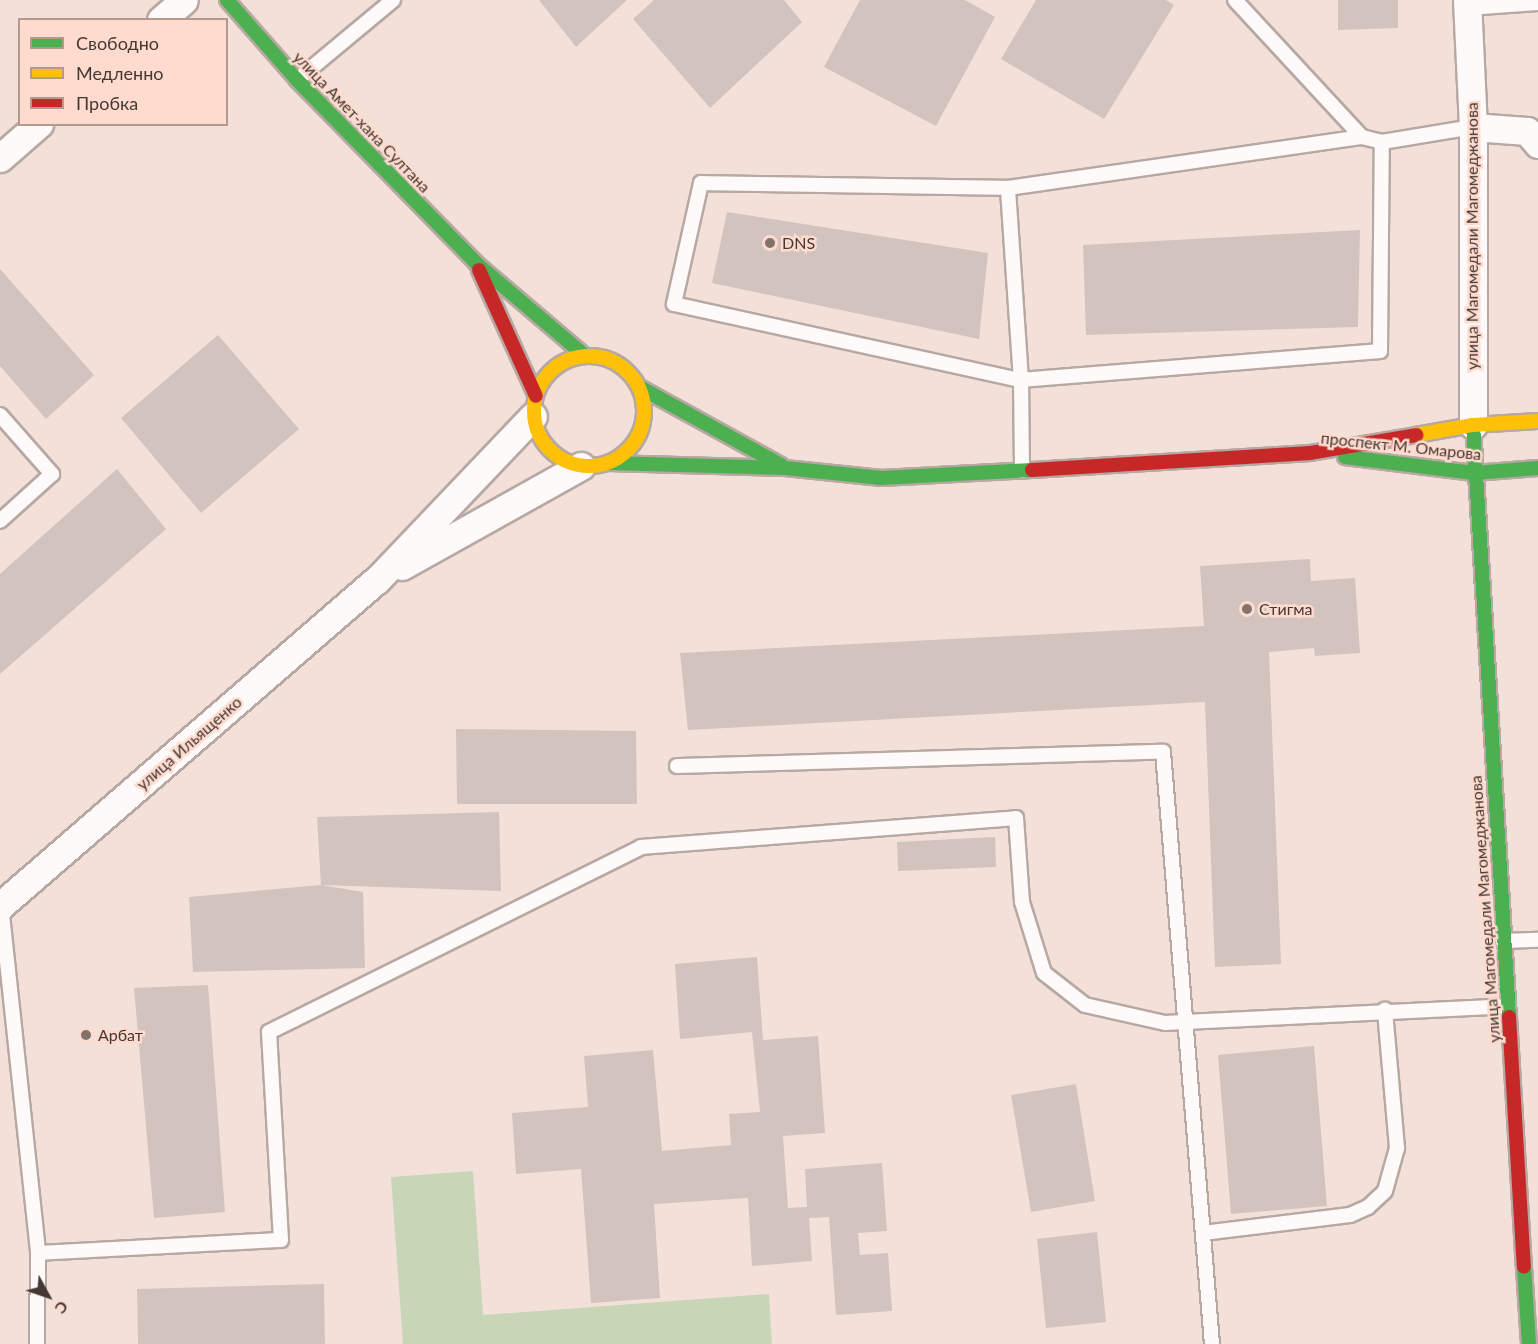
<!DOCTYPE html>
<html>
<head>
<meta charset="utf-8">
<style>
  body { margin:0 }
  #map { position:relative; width:1538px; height:1344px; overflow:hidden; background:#f3e0d9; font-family:Lato,sans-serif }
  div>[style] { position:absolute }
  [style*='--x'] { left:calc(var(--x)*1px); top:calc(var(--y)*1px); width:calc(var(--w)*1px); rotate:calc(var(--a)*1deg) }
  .green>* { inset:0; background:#c8d6b7 }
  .building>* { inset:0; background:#d2c3be }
  .roads { filter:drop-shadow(2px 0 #b7a8a3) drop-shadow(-2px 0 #b7a8a3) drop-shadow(0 2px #b7a8a3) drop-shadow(0 -2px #b7a8a3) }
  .lane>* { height:14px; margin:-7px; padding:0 7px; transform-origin:7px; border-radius:7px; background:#fdfaf9 }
  .street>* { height:27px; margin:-13.5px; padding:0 13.5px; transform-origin:13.5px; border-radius:13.5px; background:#fdfaf9 }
  .fast>* { height:14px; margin:-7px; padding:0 7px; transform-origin:7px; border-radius:7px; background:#4caf50 }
  .slow>* { height:14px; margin:-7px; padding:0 7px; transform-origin:7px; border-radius:7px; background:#ffc107 }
  .slow>.ring { margin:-7px; padding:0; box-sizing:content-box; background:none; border:14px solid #ffc107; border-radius:50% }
  .jam>* { height:14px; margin:-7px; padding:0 7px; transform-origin:7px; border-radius:7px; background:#c62828 }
  .dots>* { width:16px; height:16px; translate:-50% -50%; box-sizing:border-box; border:3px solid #fedbce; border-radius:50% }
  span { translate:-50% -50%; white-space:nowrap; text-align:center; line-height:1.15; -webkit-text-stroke:5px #fedbce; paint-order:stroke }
  .street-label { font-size:16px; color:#453732 }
  .poi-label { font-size:16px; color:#453732 }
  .left { translate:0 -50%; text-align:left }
  .legend { position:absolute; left:18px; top:18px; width:210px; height:108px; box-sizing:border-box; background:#fedbce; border:2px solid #b49990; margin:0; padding:8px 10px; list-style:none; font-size:18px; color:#453732 }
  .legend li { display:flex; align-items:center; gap:12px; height:30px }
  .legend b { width:30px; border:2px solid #b49990 }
  .north { position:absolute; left:18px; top:1266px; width:60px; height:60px; -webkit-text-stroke:4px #fedbce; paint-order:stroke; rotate:130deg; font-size:16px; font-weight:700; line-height:24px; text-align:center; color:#453732 }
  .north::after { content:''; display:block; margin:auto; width:21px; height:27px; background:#453732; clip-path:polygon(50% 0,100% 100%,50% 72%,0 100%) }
</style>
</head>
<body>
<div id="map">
  <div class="green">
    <i style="clip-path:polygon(473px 1171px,483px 1315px,769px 1294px,772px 1344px,403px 1344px,391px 1177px)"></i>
  </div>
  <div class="building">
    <i style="clip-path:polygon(539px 0,627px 0,576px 47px)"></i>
    <i style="clip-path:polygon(654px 0,784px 0,802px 22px,710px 108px,633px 19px)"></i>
    <i style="clip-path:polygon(860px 0,965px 0,995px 17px,936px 126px,824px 67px)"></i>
    <i style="clip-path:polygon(1036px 0,1166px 0,1174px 5px,1104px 119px,1001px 59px)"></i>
    <i style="clip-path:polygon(1338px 0,1398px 0,1398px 28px,1338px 30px)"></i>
    <i style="clip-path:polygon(727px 212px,988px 253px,979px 339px,712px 283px)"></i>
    <i style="clip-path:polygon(1360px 230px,1358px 327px,1086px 335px,1083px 245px)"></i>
    <i style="clip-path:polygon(0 269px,94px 375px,46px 419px,0 366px)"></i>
    <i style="clip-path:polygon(218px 335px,299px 429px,201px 513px,121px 418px)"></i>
    <i style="clip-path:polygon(117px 469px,166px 529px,0 674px,0 574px)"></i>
    <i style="clip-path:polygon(1310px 559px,1311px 581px,1355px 578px,1360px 653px,1315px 656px,1314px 648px,1269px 652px,1281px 964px,1215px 967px,1205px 702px,688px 730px,680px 653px,1204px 626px,1200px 566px)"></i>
    <i style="clip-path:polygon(456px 729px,636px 731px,637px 804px,457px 804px)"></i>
    <i style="clip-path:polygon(499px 812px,501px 891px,321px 885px,363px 892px,365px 968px,193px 972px,189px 897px,321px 885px,317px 817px)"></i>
    <i style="clip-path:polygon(995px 837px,996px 867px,898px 871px,897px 842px)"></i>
    <i style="clip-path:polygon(757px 957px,763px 1040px,818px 1036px,825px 1133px,783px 1136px,788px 1208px,807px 1207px,805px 1169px,882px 1163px,887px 1231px,858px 1233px,860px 1255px,888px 1253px,892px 1311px,836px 1315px,829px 1217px,809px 1218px,812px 1261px,752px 1266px,748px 1198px,654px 1204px,660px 1298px,591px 1303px,581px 1169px,516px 1174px,512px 1113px,588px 1107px,584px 1056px,653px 1050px,662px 1151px,731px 1145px,729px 1114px,760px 1112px,752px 1032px,680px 1039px,675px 964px)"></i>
    <i style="clip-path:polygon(208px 985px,225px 1212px,154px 1218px,134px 988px)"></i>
    <i style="clip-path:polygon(1314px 1046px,1327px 1206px,1231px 1214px,1218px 1055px)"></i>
    <i style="clip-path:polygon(1076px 1084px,1095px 1201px,1031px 1212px,1011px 1095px)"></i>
    <i style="clip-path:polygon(1097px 1232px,1106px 1322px,1046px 1328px,1037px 1239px)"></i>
    <i style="clip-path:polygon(324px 1284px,325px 1344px,138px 1344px,137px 1289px)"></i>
  </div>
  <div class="roads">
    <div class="lane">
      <i style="--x:1235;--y:0;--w:187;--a:47.2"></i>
      <i style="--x:1362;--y:137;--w:21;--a:14"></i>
      <i style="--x:1382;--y:142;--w:92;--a:-9.4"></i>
      <i style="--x:1467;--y:8;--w:71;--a:-4"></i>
      <i style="--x:297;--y:80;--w:125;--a:-39.8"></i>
      <i style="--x:1008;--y:188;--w:358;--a:-8.2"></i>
      <i style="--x:0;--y:415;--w:79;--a:48.6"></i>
      <i style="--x:52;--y:474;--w:70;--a:137.9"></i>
      <i style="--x:1022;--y:471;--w:91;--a:-90.6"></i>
      <i style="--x:1021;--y:380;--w:192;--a:-93.9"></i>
      <i style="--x:1008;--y:188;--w:307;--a:-179.1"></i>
      <i style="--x:701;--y:183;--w:124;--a:102.6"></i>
      <i style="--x:674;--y:304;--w:355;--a:12.4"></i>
      <i style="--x:1021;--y:380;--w:360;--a:-4.6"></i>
      <i style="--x:1380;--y:351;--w:209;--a:-89.5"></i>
      <i style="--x:677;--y:766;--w:486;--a:-1.7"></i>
      <i style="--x:1163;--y:752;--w:594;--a:85.27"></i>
      <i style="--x:1;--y:905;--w:350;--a:83.9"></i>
      <i style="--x:38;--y:1253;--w:243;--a:-3.1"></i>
      <i style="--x:281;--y:1240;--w:208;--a:-93.3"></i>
      <i style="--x:269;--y:1032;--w:415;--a:-26.4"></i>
      <i style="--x:641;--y:847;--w:376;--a:-4.4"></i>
      <i style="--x:1016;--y:818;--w:84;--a:85.9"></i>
      <i style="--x:1022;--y:902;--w:74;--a:72.8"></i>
      <i style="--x:1044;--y:973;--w:52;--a:38"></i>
      <i style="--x:1085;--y:1005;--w:82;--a:12.7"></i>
      <i style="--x:1165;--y:1023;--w:342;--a:-2.8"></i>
      <i style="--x:1503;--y:941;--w:35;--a:-2"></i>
      <i style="--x:1203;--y:1233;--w:148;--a:-7"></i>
      <i style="--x:1350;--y:1215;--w:20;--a:-24"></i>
      <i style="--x:1368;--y:1207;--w:23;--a:-43"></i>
      <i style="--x:1385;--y:1191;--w:45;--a:-74.4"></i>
      <i style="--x:1397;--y:1148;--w:139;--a:-95"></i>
      <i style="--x:37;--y:1344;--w:91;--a:-89.4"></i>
    </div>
    <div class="street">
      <i style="--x:1467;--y:0;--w:127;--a:87.3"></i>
      <i style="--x:1473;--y:127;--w:298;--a:90"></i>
      <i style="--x:161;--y:20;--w:30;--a:-41"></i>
      <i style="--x:1473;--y:127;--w:54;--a:4.2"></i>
      <i style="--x:1527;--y:131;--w:17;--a:50"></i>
      <i style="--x:0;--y:158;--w:52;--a:-41.1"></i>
      <i style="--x:402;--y:566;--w:205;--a:-29.2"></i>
      <i style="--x:0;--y:906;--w:498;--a:-40.9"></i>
      <i style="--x:377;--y:580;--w:226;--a:-46.4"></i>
    </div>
    <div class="fast">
      <i style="--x:227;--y:0;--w:106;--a:48.8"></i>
      <i style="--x:297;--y:80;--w:256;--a:45.6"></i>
      <i style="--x:476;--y:263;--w:142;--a:40.4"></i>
      <i style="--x:641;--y:388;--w:160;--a:28.8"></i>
      <i style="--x:1473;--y:425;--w:593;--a:86.52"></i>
      <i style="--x:1345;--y:457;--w:130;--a:7.1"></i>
      <i style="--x:1474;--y:473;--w:64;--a:-4.5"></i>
      <i style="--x:609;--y:463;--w:176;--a:1.6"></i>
      <i style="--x:785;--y:468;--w:97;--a:5.9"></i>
      <i style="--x:881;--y:478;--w:151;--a:-3"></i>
      <i style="--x:1524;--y:1267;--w:77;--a:86.3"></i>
    </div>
    <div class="slow">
      <i class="ring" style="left:534px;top:356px;width:96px;height:96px"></i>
      <i style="--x:1416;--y:435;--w:58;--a:-10"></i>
      <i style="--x:1473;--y:425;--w:65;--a:-3.5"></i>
    </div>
    <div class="jam">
      <i style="--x:479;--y:270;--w:138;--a:65.7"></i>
      <i style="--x:1032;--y:470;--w:279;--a:-3.5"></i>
      <i style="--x:1310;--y:453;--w:108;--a:-9.6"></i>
      <i style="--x:1509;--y:1017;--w:250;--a:86.6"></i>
    </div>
  </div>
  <div class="dots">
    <i style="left:770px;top:243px;background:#82726c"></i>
    <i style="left:1247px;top:609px;background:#82726c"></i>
    <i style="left:86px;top:1035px;background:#82726c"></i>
  </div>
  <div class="street-label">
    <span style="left:362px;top:122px;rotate:46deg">улица Амет-хана Султана</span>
    <span style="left:1472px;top:236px;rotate:-90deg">улица Магомедали Магомеджановa</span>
    <span style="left:1401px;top:446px;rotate:6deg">проспект М. Омарова</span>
    <span style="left:189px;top:743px;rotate:-41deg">улица Ильященко</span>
    <span style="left:1485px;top:909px;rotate:-94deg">улица Магомедали Магомеджанова</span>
  </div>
  <div class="poi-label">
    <span class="left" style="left:782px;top:243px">DNS</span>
    <span class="left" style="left:1259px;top:609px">Стигма</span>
    <span class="left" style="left:98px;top:1035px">Арбат</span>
  </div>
  <ul class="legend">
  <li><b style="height:8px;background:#4caf50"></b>Свободно</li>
  <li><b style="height:8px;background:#ffc107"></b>Медленно</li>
  <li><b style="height:8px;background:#c62828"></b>Пробка</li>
  </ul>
  <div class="north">С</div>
</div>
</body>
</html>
